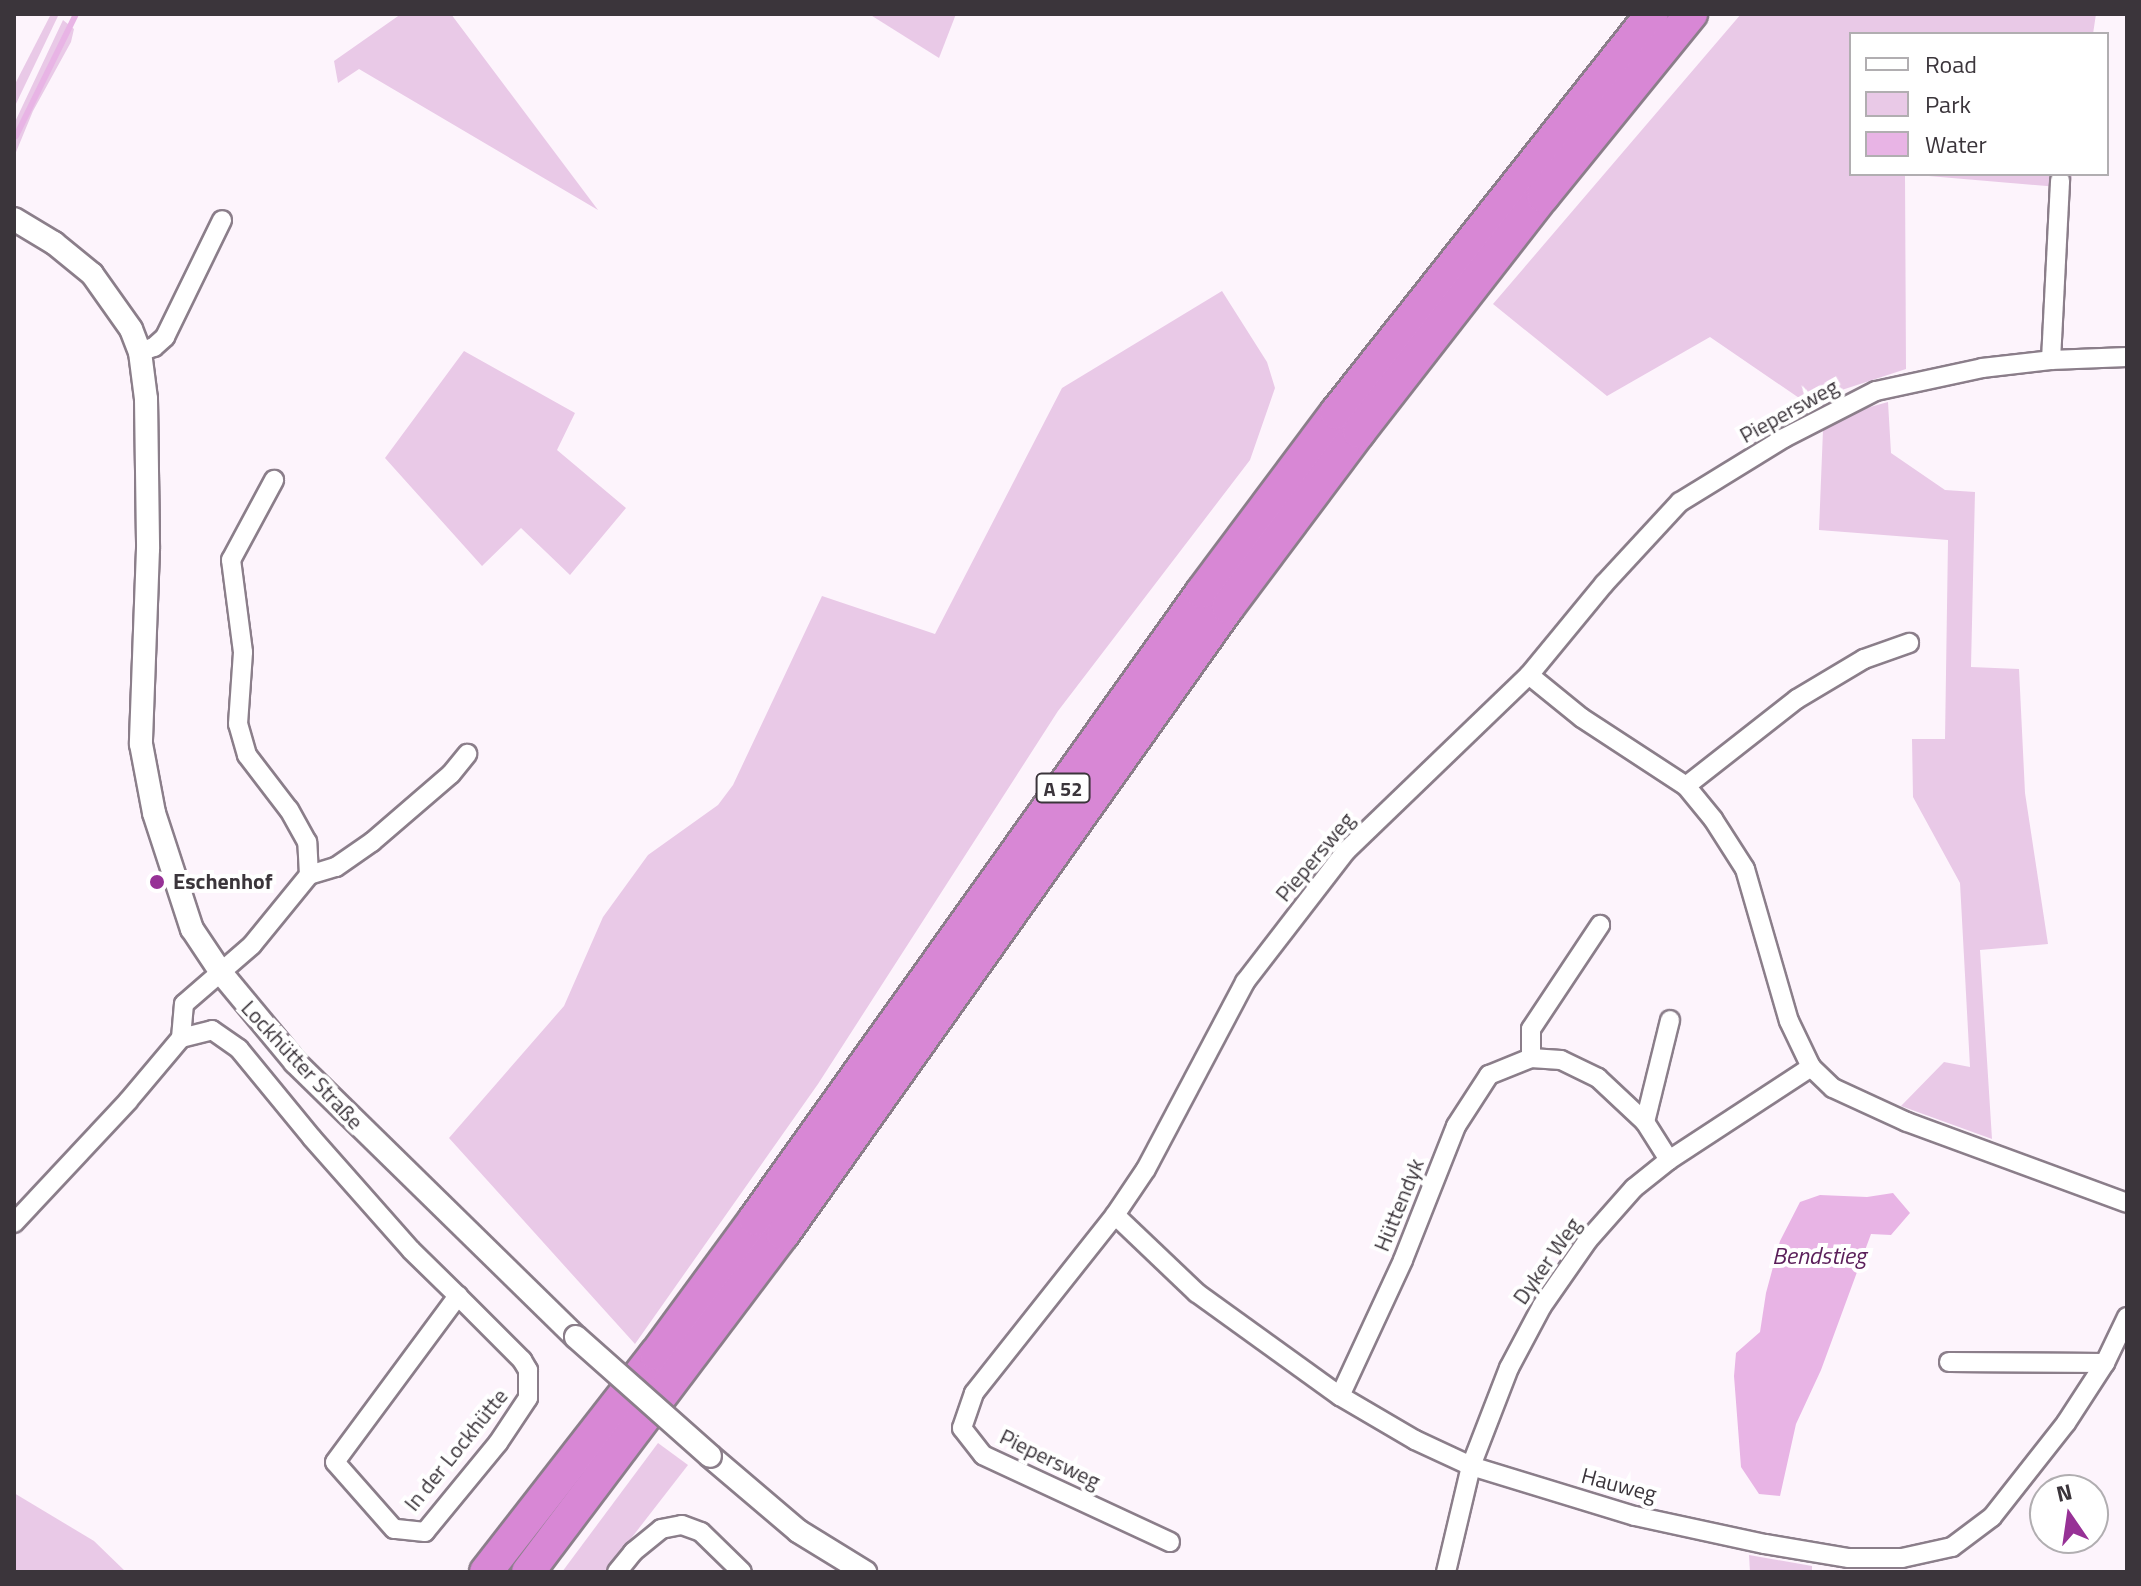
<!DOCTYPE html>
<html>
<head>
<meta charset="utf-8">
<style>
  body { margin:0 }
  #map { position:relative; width:2141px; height:1586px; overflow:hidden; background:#fdf4fc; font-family:"Titillium Web",sans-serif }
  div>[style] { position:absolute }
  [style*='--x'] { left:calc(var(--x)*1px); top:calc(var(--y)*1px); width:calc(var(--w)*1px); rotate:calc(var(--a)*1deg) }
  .green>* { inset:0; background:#e9c9e7 }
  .water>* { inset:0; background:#e8b4e5 }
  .stream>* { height:6px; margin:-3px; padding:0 3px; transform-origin:3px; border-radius:3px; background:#e8b4e5 }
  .roads { filter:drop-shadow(2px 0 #8b7e8a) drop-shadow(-2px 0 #8b7e8a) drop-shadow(0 2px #8b7e8a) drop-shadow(0 -2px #8b7e8a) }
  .minor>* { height:18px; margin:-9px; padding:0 9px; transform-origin:9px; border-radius:9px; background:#fff }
  .tertiary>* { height:22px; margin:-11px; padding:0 11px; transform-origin:11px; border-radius:11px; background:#fff }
  .motorway>* { height:32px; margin:-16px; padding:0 16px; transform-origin:16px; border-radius:16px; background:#d887d5 }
  .bridges { filter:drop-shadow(2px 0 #8b7e8a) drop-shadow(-2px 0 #8b7e8a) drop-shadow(0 2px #8b7e8a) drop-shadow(0 -2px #8b7e8a) }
  .tertiary-bridge>* { height:22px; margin:-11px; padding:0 11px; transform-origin:11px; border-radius:11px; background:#fff }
  .dots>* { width:22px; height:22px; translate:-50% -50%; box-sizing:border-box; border:4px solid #fff; border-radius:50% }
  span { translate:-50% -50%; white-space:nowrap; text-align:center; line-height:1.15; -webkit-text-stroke:8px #fff; paint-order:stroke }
  .shield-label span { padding:2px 6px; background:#fff; border:2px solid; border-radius:6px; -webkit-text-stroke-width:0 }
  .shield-label { font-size:20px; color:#3b353b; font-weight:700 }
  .street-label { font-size:22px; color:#3b353b }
  .poi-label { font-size:22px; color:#3b353b; font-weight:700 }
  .left { translate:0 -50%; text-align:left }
  .water-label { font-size:24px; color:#5b1f5a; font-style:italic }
  .frame { position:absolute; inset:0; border:16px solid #3b353b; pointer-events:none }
  .legend { position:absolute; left:1849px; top:32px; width:260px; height:144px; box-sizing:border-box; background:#fff; border:2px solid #b1aeb1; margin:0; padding:10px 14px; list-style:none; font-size:24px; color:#3b353b }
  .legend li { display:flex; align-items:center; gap:16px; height:40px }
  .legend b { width:40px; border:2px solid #b1aeb1 }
  .north { position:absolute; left:2029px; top:1474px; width:80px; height:80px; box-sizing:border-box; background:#fff; border:2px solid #b1aeb1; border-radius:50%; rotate:347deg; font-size:22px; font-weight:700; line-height:32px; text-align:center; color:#3b353b }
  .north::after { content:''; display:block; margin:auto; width:28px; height:36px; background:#973196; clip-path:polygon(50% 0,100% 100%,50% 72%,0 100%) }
</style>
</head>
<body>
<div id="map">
  <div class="green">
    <i style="clip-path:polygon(51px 14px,58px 16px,14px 108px,14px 86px)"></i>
    <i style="clip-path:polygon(401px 14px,451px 14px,598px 210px,359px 69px,338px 83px,334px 61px)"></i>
    <i style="clip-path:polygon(869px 14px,956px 14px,939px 58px)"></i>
    <i style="clip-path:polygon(1741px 14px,2096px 14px,2093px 34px,1851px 34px,1851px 174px,2072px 174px,2070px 188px,1905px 174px,1906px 369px,1805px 402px,1710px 337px,1607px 396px,1493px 304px)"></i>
    <i style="clip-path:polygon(63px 20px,74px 29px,71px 42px,33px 111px,14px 157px,14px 124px)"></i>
    <i style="clip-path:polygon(1222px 291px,1267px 362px,1275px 388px,1250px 460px,1058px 711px,818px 1084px,635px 1344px,449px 1138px,564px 1006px,603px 917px,648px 855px,718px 805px,733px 785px,822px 596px,935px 634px,1062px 388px)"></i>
    <i style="clip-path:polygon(464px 351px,575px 413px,557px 450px,626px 508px,570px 575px,521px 528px,482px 566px,385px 458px)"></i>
    <i style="clip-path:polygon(1888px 402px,1891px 453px,1945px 490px,1975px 492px,1971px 667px,2019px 669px,2025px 793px,2048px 944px,1980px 950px,1992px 1139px,1901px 1106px,1944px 1062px,1970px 1067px,1960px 883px,1913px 797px,1912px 739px,1945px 739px,1948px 540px,1819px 530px,1823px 430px,1863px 409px)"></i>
    <i style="clip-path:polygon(658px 1443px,688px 1465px,605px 1572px,562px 1572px)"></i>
    <i style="clip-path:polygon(14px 1493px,94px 1541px,126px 1572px,14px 1572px)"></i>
    <i style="clip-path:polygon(1749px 1555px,1812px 1566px,1812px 1572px,1750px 1572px)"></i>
  </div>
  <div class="water">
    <i style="clip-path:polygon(1893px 1193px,1910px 1213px,1891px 1235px,1871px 1234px,1821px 1370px,1796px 1424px,1780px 1496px,1759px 1494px,1741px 1467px,1734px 1376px,1736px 1353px,1760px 1332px,1766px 1293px,1780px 1241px,1800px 1202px,1820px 1195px,1867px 1197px)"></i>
  </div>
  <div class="stream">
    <i style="--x:16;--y:136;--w:136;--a:-63.8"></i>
  </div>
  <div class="roads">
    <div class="minor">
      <i style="--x:140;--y:352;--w:15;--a:-20"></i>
      <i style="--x:154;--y:347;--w:15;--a:-42"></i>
      <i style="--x:165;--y:337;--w:130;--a:-64"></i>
      <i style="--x:2051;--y:360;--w:180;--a:-87.1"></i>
      <i style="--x:1529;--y:675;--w:68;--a:39.1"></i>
      <i style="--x:1582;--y:718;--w:124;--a:33.2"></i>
      <i style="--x:1686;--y:786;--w:43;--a:50.7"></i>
      <i style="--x:1713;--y:819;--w:59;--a:57.4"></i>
      <i style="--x:1745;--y:869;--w:158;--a:73.9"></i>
      <i style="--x:1789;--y:1021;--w:51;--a:64.4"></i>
      <i style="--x:1811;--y:1067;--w:30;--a:44"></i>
      <i style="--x:1833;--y:1088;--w:81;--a:24.7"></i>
      <i style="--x:1907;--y:1122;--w:234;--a:20.2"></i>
      <i style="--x:1686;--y:786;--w:141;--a:-38.1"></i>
      <i style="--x:1797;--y:699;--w:78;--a:-30.8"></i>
      <i style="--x:1864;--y:659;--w:48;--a:-19.6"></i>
      <i style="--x:309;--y:875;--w:28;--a:-17"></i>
      <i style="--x:336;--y:867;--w:44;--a:-34.8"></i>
      <i style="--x:372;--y:842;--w:104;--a:-40.7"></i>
      <i style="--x:451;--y:774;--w:26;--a:-51"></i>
      <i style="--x:181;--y:1038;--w:32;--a:-14"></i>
      <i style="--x:212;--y:1030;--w:33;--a:35"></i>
      <i style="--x:239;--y:1049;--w:115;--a:50.6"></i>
      <i style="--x:312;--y:1138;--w:149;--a:48.5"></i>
      <i style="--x:411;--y:1250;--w:66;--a:44.4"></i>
      <i style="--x:458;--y:1296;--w:91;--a:45"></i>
      <i style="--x:522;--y:1360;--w:12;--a:59"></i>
      <i style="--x:528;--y:1370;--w:28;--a:90"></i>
      <i style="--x:528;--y:1398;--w:54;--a:123.7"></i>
      <i style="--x:498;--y:1443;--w:115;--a:129.4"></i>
      <i style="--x:425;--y:1532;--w:31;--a:-174"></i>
      <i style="--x:394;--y:1529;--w:89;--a:-131.4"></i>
      <i style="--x:335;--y:1462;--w:207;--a:-53.5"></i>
      <i style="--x:1531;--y:1058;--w:29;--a:-90"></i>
      <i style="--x:1531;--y:1029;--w:125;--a:-56.4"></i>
      <i style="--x:1645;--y:1122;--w:105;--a:-76.2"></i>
      <i style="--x:1115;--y:1215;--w:113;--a:43.6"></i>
      <i style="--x:1197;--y:1293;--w:176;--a:35.8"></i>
      <i style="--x:1340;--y:1396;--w:87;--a:30.4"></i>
      <i style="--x:1415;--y:1440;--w:62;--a:24.9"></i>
      <i style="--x:1471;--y:1466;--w:171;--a:17"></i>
      <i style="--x:1635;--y:1516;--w:133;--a:12.2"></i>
      <i style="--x:1765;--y:1544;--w:85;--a:9.5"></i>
      <i style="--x:1849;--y:1558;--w:53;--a:0"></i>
      <i style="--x:1902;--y:1558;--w:51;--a:-12.4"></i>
      <i style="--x:1952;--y:1547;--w:50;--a:-36.9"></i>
      <i style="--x:1992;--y:1517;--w:120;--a:-51.8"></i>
      <i style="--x:2066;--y:1423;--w:72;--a:-57"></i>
      <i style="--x:2105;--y:1363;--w:51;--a:-64.4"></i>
      <i style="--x:14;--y:1223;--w:167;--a:-46.9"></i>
      <i style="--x:128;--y:1101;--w:82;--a:-49.9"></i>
      <i style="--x:181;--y:1038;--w:34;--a:-85"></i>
      <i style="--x:184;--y:1004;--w:90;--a:-40.9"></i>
      <i style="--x:252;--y:945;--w:90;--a:-50.8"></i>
      <i style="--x:309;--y:875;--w:33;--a:-93"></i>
      <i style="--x:307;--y:842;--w:37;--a:-119"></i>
      <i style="--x:289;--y:810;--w:69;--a:-127.4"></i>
      <i style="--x:247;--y:755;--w:32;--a:-106"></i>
      <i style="--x:238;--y:724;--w:72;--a:-86"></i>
      <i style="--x:243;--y:652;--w:93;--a:-97.4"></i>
      <i style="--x:231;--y:560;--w:91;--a:-61.7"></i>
      <i style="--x:1949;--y:1362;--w:156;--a:0.4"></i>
      <i style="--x:1340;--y:1396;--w:150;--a:-65.1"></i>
      <i style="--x:1403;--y:1260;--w:144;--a:-68.4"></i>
      <i style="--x:1456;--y:1126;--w:61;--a:-57.1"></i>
      <i style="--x:1489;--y:1075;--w:45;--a:-22"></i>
      <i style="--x:1531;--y:1058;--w:30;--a:4"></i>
      <i style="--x:1561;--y:1060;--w:41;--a:25.9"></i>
      <i style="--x:1598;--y:1078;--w:64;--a:43.1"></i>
      <i style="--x:1645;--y:1122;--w:45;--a:57.7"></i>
      <i style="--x:1170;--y:1542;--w:206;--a:-155.1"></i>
      <i style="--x:983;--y:1455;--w:34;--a:-128"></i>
      <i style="--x:962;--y:1428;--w:37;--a:-71"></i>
      <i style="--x:974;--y:1393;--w:227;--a:-51.6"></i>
      <i style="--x:1115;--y:1215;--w:55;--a:-56"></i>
      <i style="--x:1146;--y:1169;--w:212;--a:-62.1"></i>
      <i style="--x:1245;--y:982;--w:165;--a:-52.4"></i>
      <i style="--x:1346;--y:851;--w:254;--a:-43.9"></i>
      <i style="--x:1529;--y:675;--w:118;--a:-50.5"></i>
      <i style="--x:1604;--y:584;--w:112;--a:-47.2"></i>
      <i style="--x:1680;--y:502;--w:122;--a:-31.6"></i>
      <i style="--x:1784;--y:438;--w:103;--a:-27.1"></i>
      <i style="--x:1876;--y:391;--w:108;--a:-12.2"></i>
      <i style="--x:1982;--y:368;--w:69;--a:-6.6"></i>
      <i style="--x:2051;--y:360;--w:76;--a:-2.3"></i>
      <i style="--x:617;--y:1572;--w:26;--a:-51"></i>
      <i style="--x:633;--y:1552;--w:36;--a:-39"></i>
      <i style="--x:661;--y:1529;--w:21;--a:-11"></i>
      <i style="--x:682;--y:1525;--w:20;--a:20"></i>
      <i style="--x:701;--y:1532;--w:57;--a:44.3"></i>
      <i style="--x:1446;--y:1572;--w:109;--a:-76.7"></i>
      <i style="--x:1471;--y:1466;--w:105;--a:-68.8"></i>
      <i style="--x:1509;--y:1368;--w:70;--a:-62"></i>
      <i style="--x:1542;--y:1306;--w:80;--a:-55.1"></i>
      <i style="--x:1588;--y:1240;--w:69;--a:-48.5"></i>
      <i style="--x:1634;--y:1188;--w:45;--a:-38.7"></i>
      <i style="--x:1669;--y:1160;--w:170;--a:-33.2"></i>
    </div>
    <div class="tertiary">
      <i style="--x:14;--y:219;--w:47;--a:31"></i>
      <i style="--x:54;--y:243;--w:49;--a:39.2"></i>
      <i style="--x:92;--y:274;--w:67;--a:54.7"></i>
      <i style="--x:131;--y:329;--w:25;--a:69"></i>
      <i style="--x:140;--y:352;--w:47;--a:82.7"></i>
      <i style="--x:146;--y:399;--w:150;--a:89.2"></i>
      <i style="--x:148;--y:549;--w:195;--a:92.1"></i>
      <i style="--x:141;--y:744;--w:70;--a:79.3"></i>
      <i style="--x:154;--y:813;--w:122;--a:71.9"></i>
      <i style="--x:192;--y:929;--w:54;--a:56.3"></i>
      <i style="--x:222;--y:974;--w:114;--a:50.3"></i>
      <i style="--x:295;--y:1062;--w:393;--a:44.4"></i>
      <i style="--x:710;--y:1456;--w:116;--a:40.4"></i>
      <i style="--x:798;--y:1531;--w:79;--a:31.5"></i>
    </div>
    <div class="motorway">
      <i style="--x:486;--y:1572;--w:276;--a:-52.1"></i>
      <i style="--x:656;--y:1354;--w:167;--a:-53.7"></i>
      <i style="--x:755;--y:1219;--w:770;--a:-54.51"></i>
      <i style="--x:1202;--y:592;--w:224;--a:-53.2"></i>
      <i style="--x:1336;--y:413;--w:509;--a:-51.62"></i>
      <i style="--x:528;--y:1572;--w:423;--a:-53"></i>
      <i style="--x:783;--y:1234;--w:769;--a:-54.64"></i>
      <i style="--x:1228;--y:607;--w:219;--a:-53.2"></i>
      <i style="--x:1359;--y:432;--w:299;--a:-52.1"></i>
      <i style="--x:1543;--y:196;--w:235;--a:-50.9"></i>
    </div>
  </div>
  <div class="bridges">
    <div class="tertiary-bridge">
      <i style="--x:576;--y:1337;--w:179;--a:41.6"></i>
    </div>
  </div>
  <div class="dots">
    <i style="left:157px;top:882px;background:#973196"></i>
  </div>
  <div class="shield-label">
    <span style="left:1063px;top:788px">A 52</span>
  </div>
  <div class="street-label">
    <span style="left:1789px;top:411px;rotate:-29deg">Piepersweg</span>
    <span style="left:1315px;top:857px;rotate:-50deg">Piepersweg</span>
    <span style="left:302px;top:1065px;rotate:47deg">Lockhütter Straße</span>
    <span style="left:1399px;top:1205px;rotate:-68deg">Hüttendyk</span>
    <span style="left:1547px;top:1261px;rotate:-55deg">Dyker Weg</span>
    <span style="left:456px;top:1450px;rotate:-51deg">In der Lockhütte</span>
    <span style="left:1050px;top:1459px;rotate:26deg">Piepersweg</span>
    <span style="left:1619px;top:1485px;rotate:15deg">Hauweg</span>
  </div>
  <div class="poi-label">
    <span class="left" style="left:173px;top:882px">Eschenhof</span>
  </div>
  <div class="water-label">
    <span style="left:1819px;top:1256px">Bendstieg</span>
  </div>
  <div class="frame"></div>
  <ul class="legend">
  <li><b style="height:10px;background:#fff"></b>Road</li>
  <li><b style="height:22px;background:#e9c9e7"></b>Park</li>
  <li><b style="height:22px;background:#e8b4e5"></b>Water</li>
  </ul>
  <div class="north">N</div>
</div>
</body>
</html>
